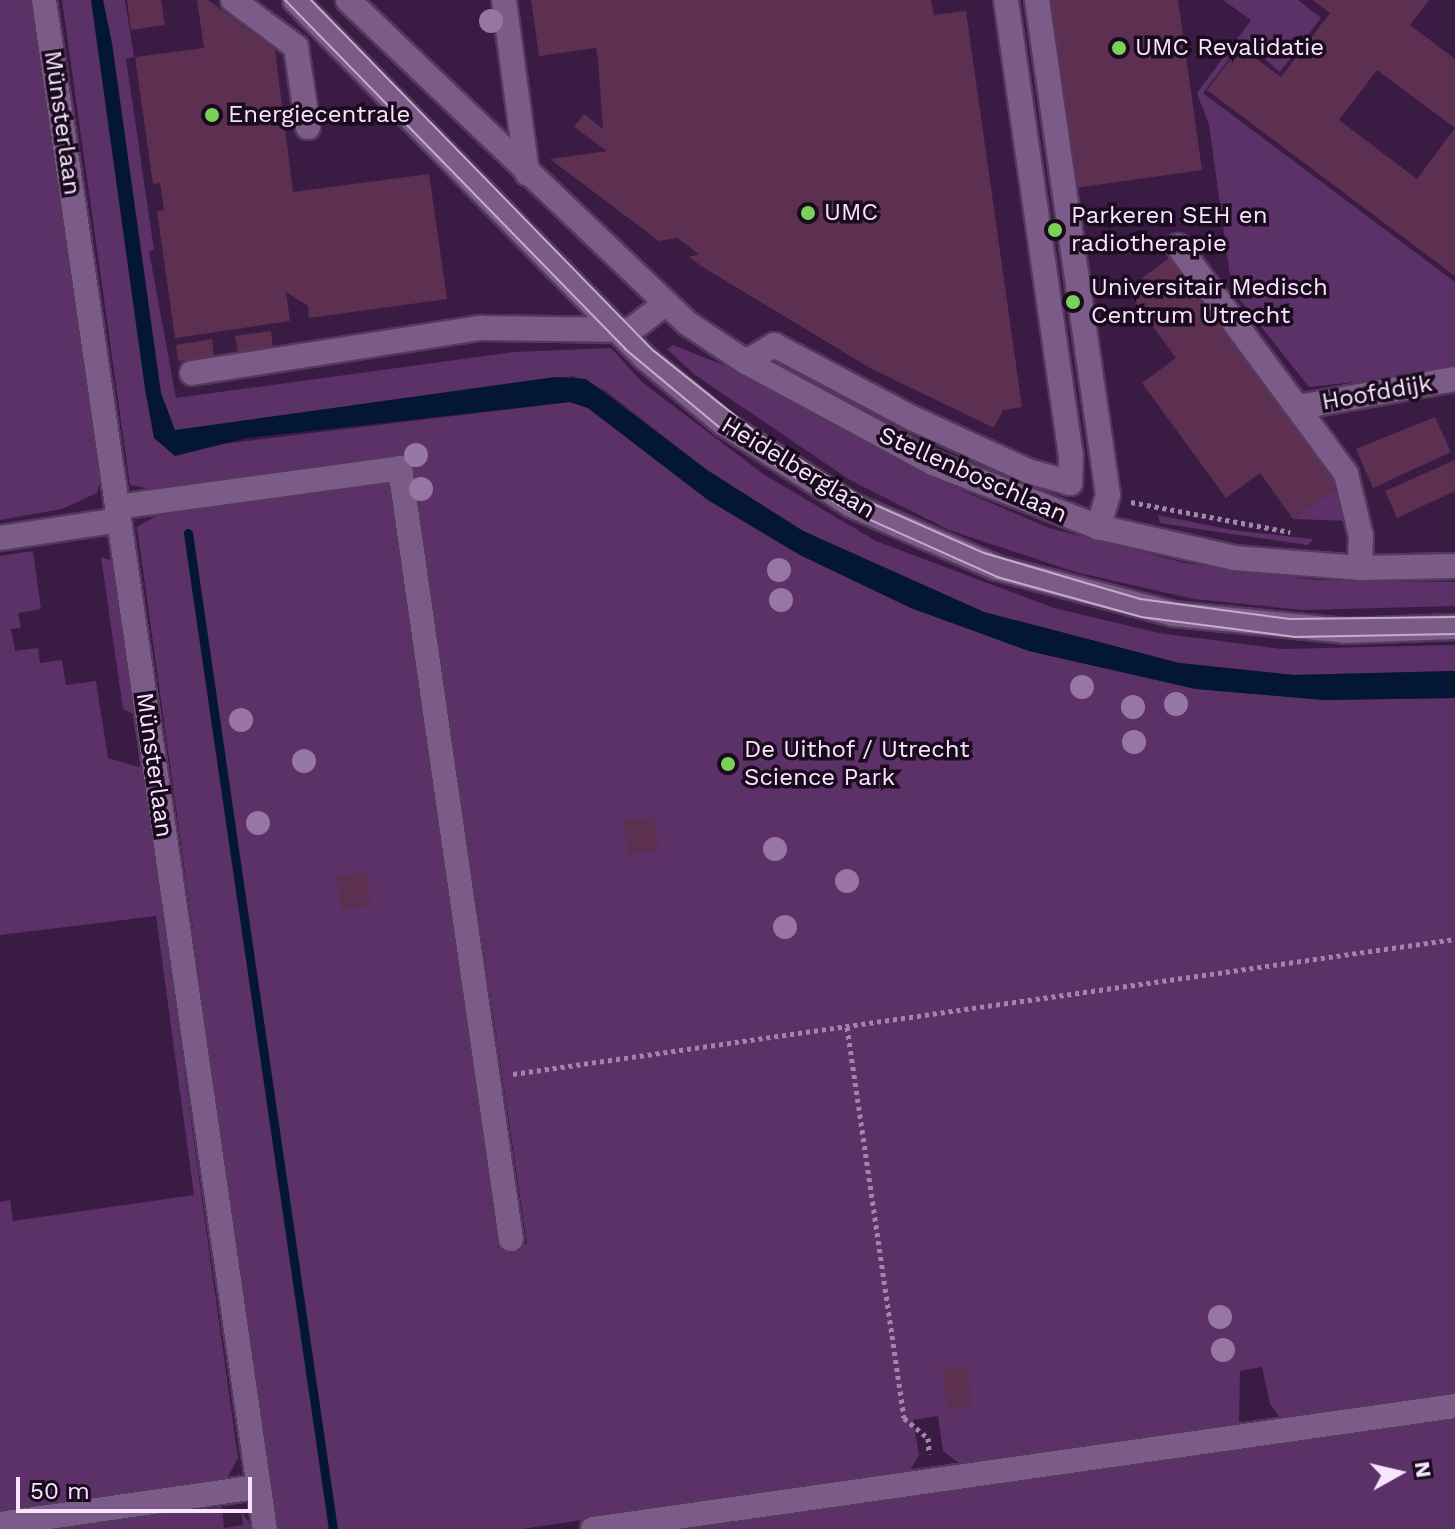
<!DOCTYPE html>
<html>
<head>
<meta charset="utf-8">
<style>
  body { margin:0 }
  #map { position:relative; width:1455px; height:1529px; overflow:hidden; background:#3a1b43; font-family:"Work Sans",sans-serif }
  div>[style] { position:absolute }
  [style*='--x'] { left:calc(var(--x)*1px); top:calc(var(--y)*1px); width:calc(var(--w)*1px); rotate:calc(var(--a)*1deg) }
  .green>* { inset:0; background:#5b3168 }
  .water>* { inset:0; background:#031634 }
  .stream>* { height:9px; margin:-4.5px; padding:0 4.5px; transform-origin:4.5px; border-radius:4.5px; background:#031634 }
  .building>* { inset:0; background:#5d3051 }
  .path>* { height:5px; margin-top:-2.5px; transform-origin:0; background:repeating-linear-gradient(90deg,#a087a7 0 4px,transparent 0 8px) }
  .roads { filter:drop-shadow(2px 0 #54395c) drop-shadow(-2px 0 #54395c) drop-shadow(0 2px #54395c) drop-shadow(0 -2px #54395c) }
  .minor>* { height:24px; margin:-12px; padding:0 12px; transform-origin:12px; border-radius:12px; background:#7d5b88 }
  .tram>* { height:2px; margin:-1px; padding:0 1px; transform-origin:1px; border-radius:1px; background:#c3adca }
  .trees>* { width:24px; height:24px; margin:-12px; border-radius:50%; background:#9876a3 }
  .dots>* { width:22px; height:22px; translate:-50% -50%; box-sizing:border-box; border:4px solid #1a0c1e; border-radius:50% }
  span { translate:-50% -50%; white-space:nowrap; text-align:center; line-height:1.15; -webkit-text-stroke:7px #1a0c1e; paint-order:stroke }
  .poi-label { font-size:24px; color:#f7e4fd }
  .left { translate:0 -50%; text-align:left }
  .street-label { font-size:24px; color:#f7e4fd }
  .north { position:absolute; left:1359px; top:1433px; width:80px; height:80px; -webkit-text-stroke:6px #1a0c1e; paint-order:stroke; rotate:82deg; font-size:22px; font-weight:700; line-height:32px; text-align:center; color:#f7e4fd }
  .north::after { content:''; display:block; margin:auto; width:28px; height:36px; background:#f7e4fd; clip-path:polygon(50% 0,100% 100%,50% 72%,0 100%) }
  .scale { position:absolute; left:16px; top:1477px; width:236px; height:36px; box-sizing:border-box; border:4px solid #f7e4fd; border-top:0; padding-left:10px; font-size:24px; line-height:28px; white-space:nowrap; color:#f7e4fd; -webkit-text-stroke:6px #1a0c1e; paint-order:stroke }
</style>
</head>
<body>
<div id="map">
  <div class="green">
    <i style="clip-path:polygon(0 0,32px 0,100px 482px,97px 493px,62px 509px,0 520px)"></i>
    <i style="clip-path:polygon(62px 0,125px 0,134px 57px,126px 59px,154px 250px,149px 251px,176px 398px,514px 352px,611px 348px,642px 382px,763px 474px,876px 541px,1054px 608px,1159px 633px,1282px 649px,1455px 645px,1455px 671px,1294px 675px,1179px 663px,984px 612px,803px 531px,707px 470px,604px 390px,573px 376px,192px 429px,197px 447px,570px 402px,588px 408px,708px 500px,800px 555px,911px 608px,1029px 651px,1196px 689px,1324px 700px,1455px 698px,1455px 1395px,1280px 1418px,1270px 1404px,1262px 1367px,1240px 1371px,1239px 1425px,964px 1467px,943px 1451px,938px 1416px,913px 1420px,919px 1455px,910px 1471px,522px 1529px,276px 1529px,137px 527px,162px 513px,391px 481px,498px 1248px,527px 1244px,411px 455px,151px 489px,130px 485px)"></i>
    <i style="clip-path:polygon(1223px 0,1298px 0,1321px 18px,1280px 72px,1243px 41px,1203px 93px,1455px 282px,1455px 371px,1309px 387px,1232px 290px,1209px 125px,1197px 93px,1251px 20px)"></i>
    <i style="clip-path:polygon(673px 345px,738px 371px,933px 478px,1049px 528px,1185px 563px,1315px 580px,1455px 582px,1455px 606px,1303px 610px,1194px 599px,1075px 572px,949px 530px,850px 480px,695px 375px,667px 349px)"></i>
    <i style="clip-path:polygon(1340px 485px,1350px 521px,1293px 519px)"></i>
    <i style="clip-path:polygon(1158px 515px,1232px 530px,1313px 539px,1308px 545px,1231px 534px,1160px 523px)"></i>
    <i style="clip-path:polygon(33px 551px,41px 609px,18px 613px,21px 628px,11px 629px,15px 651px,38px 648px,40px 663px,62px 660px,66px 685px,96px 681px,108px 758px,142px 768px,238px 1458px,226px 1480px,0 1512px,0 1202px,10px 1200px,13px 1221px,194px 1195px,156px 916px,0 935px,0 556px)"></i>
    <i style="clip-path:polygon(101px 557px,112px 561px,135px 715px,123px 709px)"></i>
    <i style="clip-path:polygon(1455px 1417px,1455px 1529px,677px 1529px)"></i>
    <i style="clip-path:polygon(222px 1507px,224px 1528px,243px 1525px,241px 1511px,253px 1529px,46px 1529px)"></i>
  </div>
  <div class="water">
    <i style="clip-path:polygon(91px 0,103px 0,112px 43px,161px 393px,175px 430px,555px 377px,586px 379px,707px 470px,803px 531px,984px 612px,1179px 663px,1294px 675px,1455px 671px,1455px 698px,1324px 700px,1196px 689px,1029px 651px,911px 608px,800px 555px,708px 500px,588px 408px,570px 402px,247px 438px,175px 456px,154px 438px,145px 389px)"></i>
  </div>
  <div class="stream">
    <i style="--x:188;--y:533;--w:1006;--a:81.72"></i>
  </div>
  <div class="building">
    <i style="clip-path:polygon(127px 0,161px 0,165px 25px,131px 30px)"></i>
    <i style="clip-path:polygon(197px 0,208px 0,275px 50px,293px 192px,429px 174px,447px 299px,309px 318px,308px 306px,286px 292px,290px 321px,175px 338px,157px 211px,164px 210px,160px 183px,153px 184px,135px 57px,204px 48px)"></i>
    <i style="clip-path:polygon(531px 0,931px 0,934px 15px,966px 11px,1022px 407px,1003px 410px,994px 428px,870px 368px,701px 266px,689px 257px,699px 254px,677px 238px,659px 241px,550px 159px,607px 151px,574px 127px,584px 114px,603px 129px,598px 60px,596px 48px,539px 56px)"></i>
    <i style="clip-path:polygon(1048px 0,1178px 0,1202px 170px,1075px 188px)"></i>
    <i style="clip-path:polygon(evenodd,1313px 0,1429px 0,1410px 25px,1455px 59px,1455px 276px,1207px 90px,1240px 47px,1281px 77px,1330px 13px,1313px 0,1377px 70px,1455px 128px,1417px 179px,1339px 120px,1377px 70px)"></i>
    <i style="clip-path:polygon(1173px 255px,1340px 485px,1293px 519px,1260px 473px,1226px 498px,1142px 383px,1176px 358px,1126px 290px)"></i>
    <i style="clip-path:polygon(271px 331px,273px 347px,238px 352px,235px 336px)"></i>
    <i style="clip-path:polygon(212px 339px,214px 356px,178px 361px,176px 345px)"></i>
    <i style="clip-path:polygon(1435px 417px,1451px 452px,1373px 488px,1356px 449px)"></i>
    <i style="clip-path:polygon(1455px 460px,1455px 491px,1397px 518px,1385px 491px)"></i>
    <i style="clip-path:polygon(654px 817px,659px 850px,628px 855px,623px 821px)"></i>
    <i style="clip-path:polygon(367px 872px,371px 905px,341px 910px,336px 876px)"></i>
    <i style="clip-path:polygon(967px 1366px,972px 1406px,947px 1410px,942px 1369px)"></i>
  </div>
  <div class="path">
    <i style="--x:1131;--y:502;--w:162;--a:10.7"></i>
    <i style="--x:847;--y:1027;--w:395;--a:81.7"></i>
    <i style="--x:904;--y:1418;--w:31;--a:40"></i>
    <i style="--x:928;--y:1438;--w:16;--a:86"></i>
    <i style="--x:513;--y:1074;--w:952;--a:-8.16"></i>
  </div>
  <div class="roads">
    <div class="minor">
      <i style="--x:44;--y:0;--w:1545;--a:81.78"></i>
      <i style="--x:233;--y:0;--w:79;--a:36.7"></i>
      <i style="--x:296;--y:47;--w:81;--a:81.5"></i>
      <i style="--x:295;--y:0;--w:501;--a:45.65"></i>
      <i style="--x:645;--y:358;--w:103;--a:39.9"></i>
      <i style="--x:724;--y:424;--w:151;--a:32.5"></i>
      <i style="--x:851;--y:505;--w:159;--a:23.3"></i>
      <i style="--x:997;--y:568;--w:182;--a:14.6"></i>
      <i style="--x:1173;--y:614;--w:173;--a:5.6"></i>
      <i style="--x:1345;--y:631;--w:110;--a:-2.1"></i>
      <i style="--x:348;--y:0;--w:468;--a:43.6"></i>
      <i style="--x:687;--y:323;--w:71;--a:33.5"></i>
      <i style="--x:746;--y:362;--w:213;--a:28.4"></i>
      <i style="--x:933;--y:463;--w:177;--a:21.2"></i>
      <i style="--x:1098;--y:527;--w:139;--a:12.8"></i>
      <i style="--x:1234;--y:558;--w:126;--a:4.5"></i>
      <i style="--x:1360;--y:568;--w:95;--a:-1.2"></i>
      <i style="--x:504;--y:0;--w:175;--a:82.4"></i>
      <i style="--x:1006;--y:0;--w:461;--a:81.9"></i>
      <i style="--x:1071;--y:456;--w:27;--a:92"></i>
      <i style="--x:1037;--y:0;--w:500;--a:81.84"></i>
      <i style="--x:1108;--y:495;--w:34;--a:107"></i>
      <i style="--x:1178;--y:246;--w:283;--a:53.6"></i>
      <i style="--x:1346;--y:474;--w:64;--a:76.4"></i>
      <i style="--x:1361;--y:536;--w:32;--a:92"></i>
      <i style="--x:746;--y:362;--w:33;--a:-31"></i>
      <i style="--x:774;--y:345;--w:158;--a:27.9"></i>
      <i style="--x:914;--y:419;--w:125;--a:24.5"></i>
      <i style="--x:1028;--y:471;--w:44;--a:15.9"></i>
      <i style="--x:192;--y:373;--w:292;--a:-8.9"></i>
      <i style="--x:481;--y:328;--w:150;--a:0.8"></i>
      <i style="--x:631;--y:330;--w:44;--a:-37.6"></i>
      <i style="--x:1299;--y:407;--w:158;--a:-10.2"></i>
      <i style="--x:117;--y:507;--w:286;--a:-7.8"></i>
      <i style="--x:400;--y:468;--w:779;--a:81.81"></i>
      <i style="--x:0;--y:538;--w:120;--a:-8.6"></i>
      <i style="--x:0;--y:1524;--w:261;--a:-8.2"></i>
      <i style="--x:593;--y:1529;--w:871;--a:-8.12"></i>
    </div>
  </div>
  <div class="tram">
    <i style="--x:285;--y:0;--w:487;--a:45.7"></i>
    <i style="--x:625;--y:349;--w:138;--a:39.7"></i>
    <i style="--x:731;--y:437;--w:136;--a:32.1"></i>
    <i style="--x:846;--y:509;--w:166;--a:24.2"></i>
    <i style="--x:997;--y:577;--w:149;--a:15.5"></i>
    <i style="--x:1141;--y:617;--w:154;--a:7.4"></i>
    <i style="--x:1294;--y:637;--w:161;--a:-1.1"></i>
    <i style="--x:311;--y:0;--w:491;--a:45.7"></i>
    <i style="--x:654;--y:351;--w:133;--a:38.6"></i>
    <i style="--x:758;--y:434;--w:132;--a:31.4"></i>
    <i style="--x:871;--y:503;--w:124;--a:23.9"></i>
    <i style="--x:984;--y:553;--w:163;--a:16.4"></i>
    <i style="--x:1140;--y:599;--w:151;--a:7.6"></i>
    <i style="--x:1290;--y:619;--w:165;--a:-0.7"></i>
  </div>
  <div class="trees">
    <i style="left:491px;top:21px"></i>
    <i style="left:416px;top:455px"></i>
    <i style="left:421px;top:489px"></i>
    <i style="left:779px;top:570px"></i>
    <i style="left:781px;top:600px"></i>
    <i style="left:1082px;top:687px"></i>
    <i style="left:1176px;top:704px"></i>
    <i style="left:1133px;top:707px"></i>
    <i style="left:241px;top:720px"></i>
    <i style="left:1134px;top:742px"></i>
    <i style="left:304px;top:761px"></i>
    <i style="left:258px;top:823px"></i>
    <i style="left:775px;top:849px"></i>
    <i style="left:847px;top:881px"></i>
    <i style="left:785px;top:927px"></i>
    <i style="left:1220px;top:1317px"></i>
    <i style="left:1223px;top:1350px"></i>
  </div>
  <div class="dots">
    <i style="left:1119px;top:48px;background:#79d157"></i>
    <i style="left:212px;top:115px;background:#79d157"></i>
    <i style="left:808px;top:213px;background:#79d157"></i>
    <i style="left:1055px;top:230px;background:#79d157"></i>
    <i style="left:1073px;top:302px;background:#79d157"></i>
    <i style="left:728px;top:764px;background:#79d157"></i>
  </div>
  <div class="poi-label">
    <span class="left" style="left:1135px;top:48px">UMC Revalidatie</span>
    <span class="left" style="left:228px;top:115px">Energiecentrale</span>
    <span class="left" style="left:824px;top:213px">UMC</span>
    <span class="left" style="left:1071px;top:230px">Parkeren SEH en<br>radiotherapie</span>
    <span class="left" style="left:1091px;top:302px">Universitair Medisch<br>Centrum Utrecht</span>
    <span class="left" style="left:744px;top:764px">De Uithof / Utrecht<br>Science Park</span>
  </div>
  <div class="street-label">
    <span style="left:62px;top:123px;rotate:82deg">Münsterlaan</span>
    <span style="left:1377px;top:393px;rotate:-10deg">Hoofddijk</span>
    <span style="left:798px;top:468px;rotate:31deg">Heidelberglaan</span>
    <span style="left:973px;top:475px;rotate:24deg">Stellenboschlaan</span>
    <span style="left:154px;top:765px;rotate:82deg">Münsterlaan</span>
  </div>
  <div class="north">N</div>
  <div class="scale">50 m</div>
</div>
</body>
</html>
